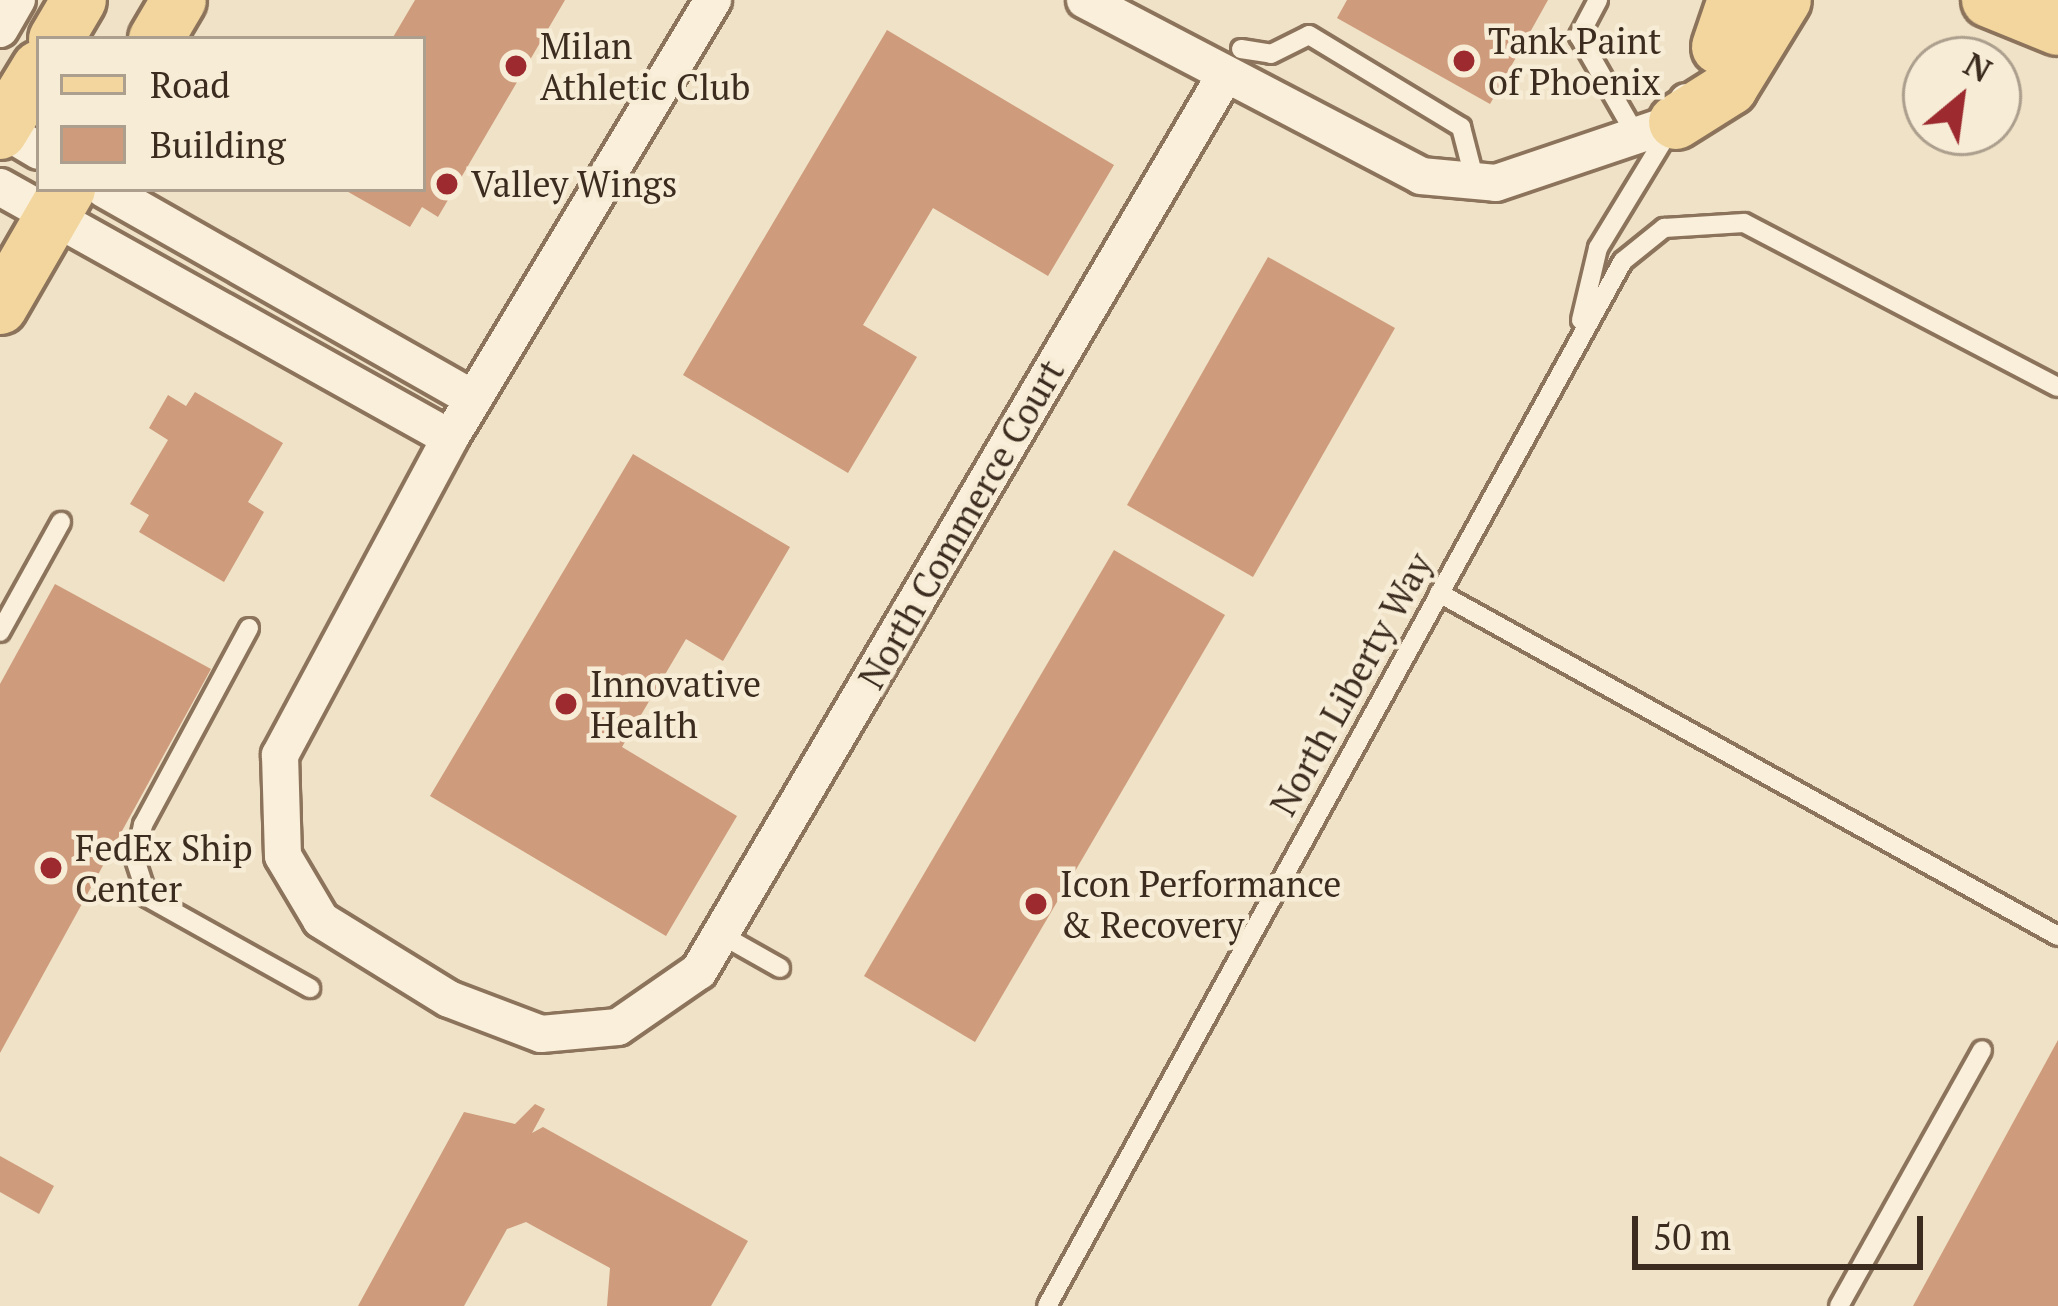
<!DOCTYPE html>
<html>
<head>
<meta charset="utf-8">
<style>
  body { margin:0 }
  #map { position:relative; width:2058px; height:1306px; overflow:hidden; background:#efe2c6; font-family:"PT Serif",serif }
  div>[style] { position:absolute }
  [style*='--x'] { left:calc(var(--x)*1px); top:calc(var(--y)*1px); width:calc(var(--w)*1px); rotate:calc(var(--a)*1deg) }
  .building>* { inset:0; background:#ce9b7c }
  .roads { filter:drop-shadow(3px 0 #8c735b) drop-shadow(-3px 0 #8c735b) drop-shadow(0 3px #8c735b) drop-shadow(0 -3px #8c735b) }
  .service>* { height:18px; margin:-9px; padding:0 9px; transform-origin:9px; border-radius:9px; background:#faefda }
  .minor>* { height:36px; margin:-18px; padding:0 18px; transform-origin:18px; border-radius:18px; background:#faefda }
  .primary>* { height:54px; margin:-27px; padding:0 27px; transform-origin:27px; border-radius:27px; background:#f2d69e }
  .dots>* { width:33px; height:33px; translate:-50% -50%; box-sizing:border-box; border:6px solid #f7ecd6; border-radius:50% }
  span { translate:-50% -50%; white-space:nowrap; text-align:center; line-height:1.15; -webkit-text-stroke:9px #f7ecd6; paint-order:stroke }
  .poi-label { font-size:36px; color:#3b2c1f }
  .left { translate:0 -50%; text-align:left }
  .street-label { font-size:36px; color:#3b2c1f }
  .legend { position:absolute; left:36px; top:36px; width:390px; height:156px; box-sizing:border-box; background:#f7ecd6; border:3px solid #ac9f8d; margin:0; padding:15px 21px; list-style:none; font-size:36px; color:#3b2c1f }
  .legend li { display:flex; align-items:center; gap:24px; height:60px }
  .legend b { width:60px; border:3px solid #ac9f8d }
  .north { position:absolute; left:1902px; top:36px; width:120px; height:120px; box-sizing:border-box; background:#f7ecd6; border:3px solid #ac9f8d; border-radius:50%; rotate:29deg; font-size:33px; font-weight:700; line-height:48px; text-align:center; color:#3b2c1f }
  .north::after { content:''; display:block; margin:auto; width:42px; height:54px; background:#9c2a2e; clip-path:polygon(50% 0,100% 100%,50% 72%,0 100%) }
  .scale { position:absolute; left:1632px; top:1216px; width:291px; height:54px; box-sizing:border-box; border:6px solid #3b2c1f; border-top:0; padding-left:15px; font-size:36px; line-height:42px; white-space:nowrap; color:#3b2c1f; -webkit-text-stroke:9px #f7ecd6; paint-order:stroke }
</style>
</head>
<body>
<div id="map">
  <div class="building">
    <i style="clip-path:polygon(415px 0,565px 0,438px 217px,422px 207px,410px 227px,343px 189px,423px 189px,423px 39px,392px 39px)"></i>
    <i style="clip-path:polygon(1347px 0,1548px 0,1490px 104px,1337px 18px)"></i>
    <i style="clip-path:polygon(887px 30px,1114px 165px,1048px 276px,933px 208px,863px 325px,917px 357px,848px 473px,683px 375px)"></i>
    <i style="clip-path:polygon(1268px 257px,1395px 328px,1253px 577px,1127px 505px)"></i>
    <i style="clip-path:polygon(195px 392px,283px 443px,248px 502px,264px 512px,224px 582px,139px 532px,149px 515px,130px 504px,168px 440px,149px 428px,168px 395px,186px 406px)"></i>
    <i style="clip-path:polygon(633px 454px,790px 547px,723px 661px,686px 639px,622px 747px,737px 816px,666px 936px,430px 796px)"></i>
    <i style="clip-path:polygon(1114px 550px,1225px 615px,975px 1042px,864px 976px)"></i>
    <i style="clip-path:polygon(55px 584px,211px 669px,0 1053px,0 684px)"></i>
    <i style="clip-path:polygon(2058px 1040px,2058px 1306px,1913px 1306px)"></i>
    <i style="clip-path:polygon(535px 1104px,545px 1109px,532px 1133px,543px 1127px,748px 1241px,711px 1306px,607px 1306px,610px 1268px,526px 1222px,507px 1229px,464px 1306px,358px 1306px,464px 1112px,515px 1124px)"></i>
    <i style="clip-path:polygon(0 1156px,54px 1186px,39px 1214px,0 1192px)"></i>
  </div>
  <div class="roads">
    <div class="service">
      <i style="--x:1598;--y:0;--w:41;--a:117.8"></i>
      <i style="--x:1579;--y:36;--w:116;--a:60.1"></i>
      <i style="--x:1241;--y:49;--w:30;--a:9"></i>
      <i style="--x:1271;--y:54;--w:42;--a:-26.6"></i>
      <i style="--x:1309;--y:35;--w:178;--a:31.2"></i>
      <i style="--x:1461;--y:127;--w:56;--a:75.5"></i>
      <i style="--x:1581;--y:320;--w:74;--a:-76.7"></i>
      <i style="--x:1598;--y:248;--w:137;--a:-58.7"></i>
      <i style="--x:1439;--y:593;--w:708;--a:28.99"></i>
      <i style="--x:249;--y:628;--w:224;--a:118.3"></i>
      <i style="--x:143;--y:825;--w:35;--a:103"></i>
      <i style="--x:135;--y:859;--w:40;--a:72"></i>
      <i style="--x:147;--y:897;--w:187;--a:29.2"></i>
      <i style="--x:0;--y:632;--w:126;--a:-61"></i>
      <i style="--x:720;--y:934;--w:69;--a:29.5"></i>
      <i style="--x:1047;--y:1306;--w:1193;--a:-61.14"></i>
      <i style="--x:1623;--y:261;--w:53;--a:-38.8"></i>
      <i style="--x:1664;--y:228;--w:80;--a:-3.6"></i>
      <i style="--x:1744;--y:223;--w:354;--a:27.6"></i>
      <i style="--x:1839;--y:1306;--w:293;--a:-60.8"></i>
    </div>
    <div class="minor">
      <i style="--x:713;--y:0;--w:511;--a:120.98"></i>
      <i style="--x:450;--y:438;--w:360;--a:118.2"></i>
      <i style="--x:280;--y:755;--w:101;--a:88.3"></i>
      <i style="--x:283;--y:856;--w:74;--a:59.3"></i>
      <i style="--x:321;--y:920;--w:150;--a:31.7"></i>
      <i style="--x:449;--y:999;--w:98;--a:20.8"></i>
      <i style="--x:541;--y:1034;--w:77;--a:-5.2"></i>
      <i style="--x:618;--y:1027;--w:98;--a:-34.7"></i>
      <i style="--x:699;--y:971;--w:1037;--a:-59.58"></i>
      <i style="--x:1085;--y:0;--w:379;--a:27.6"></i>
      <i style="--x:1421;--y:176;--w:75;--a:5.3"></i>
      <i style="--x:1496;--y:183;--w:190;--a:-18.7"></i>
      <i style="--x:1676;--y:122;--w:23;--a:-61"></i>
      <i style="--x:0;--y:29;--w:34;--a:-60"></i>
      <i style="--x:2;--y:129;--w:43;--a:30.7"></i>
      <i style="--x:0;--y:187;--w:515;--a:29.15"></i>
      <i style="--x:104;--y:189;--w:425;--a:29.6"></i>
    </div>
    <div class="primary">
      <i style="--x:1989;--y:0;--w:74;--a:22.1"></i>
      <i style="--x:56;--y:39;--w:45;--a:-59.5"></i>
      <i style="--x:156;--y:39;--w:45;--a:-59.5"></i>
      <i style="--x:1719;--y:47;--w:50;--a:-71.2"></i>
      <i style="--x:1676;--y:122;--w:64;--a:-32.2"></i>
      <i style="--x:1730;--y:88;--w:103;--a:-58.5"></i>
      <i style="--x:0;--y:132;--w:75;--a:-58.6"></i>
      <i style="--x:0;--y:307;--w:136;--a:-60"></i>
    </div>
  </div>
  <div class="dots">
    <i style="left:1464px;top:61px;background:#9c2a2e"></i>
    <i style="left:516px;top:66px;background:#9c2a2e"></i>
    <i style="left:447px;top:184px;background:#9c2a2e"></i>
    <i style="left:566px;top:704px;background:#9c2a2e"></i>
    <i style="left:51px;top:868px;background:#9c2a2e"></i>
    <i style="left:1036px;top:904px;background:#9c2a2e"></i>
  </div>
  <div class="poi-label">
    <span class="left" style="left:1488px;top:61px">Tank Paint<br>of Phoenix</span>
    <span class="left" style="left:540px;top:66px">Milan<br>Athletic Club</span>
    <span class="left" style="left:471px;top:184px">Valley Wings</span>
    <span class="left" style="left:590px;top:704px">Innovative<br>Health</span>
    <span class="left" style="left:75px;top:868px">FedEx Ship<br>Center</span>
    <span class="left" style="left:1060px;top:904px">Icon Performance<br>&amp; Recovery</span>
  </div>
  <div class="street-label">
    <span style="left:961px;top:524px;rotate:-60deg">North Commerce Court</span>
    <span style="left:1351px;top:684px;rotate:-61deg">North Liberty Way</span>
  </div>
  <ul class="legend">
  <li><b style="height:15px;background:#f2d69e"></b>Road</li>
  <li><b style="height:33px;background:#ce9b7c"></b>Building</li>
  </ul>
  <div class="north">N</div>
  <div class="scale">50 m</div>
</div>
</body>
</html>
